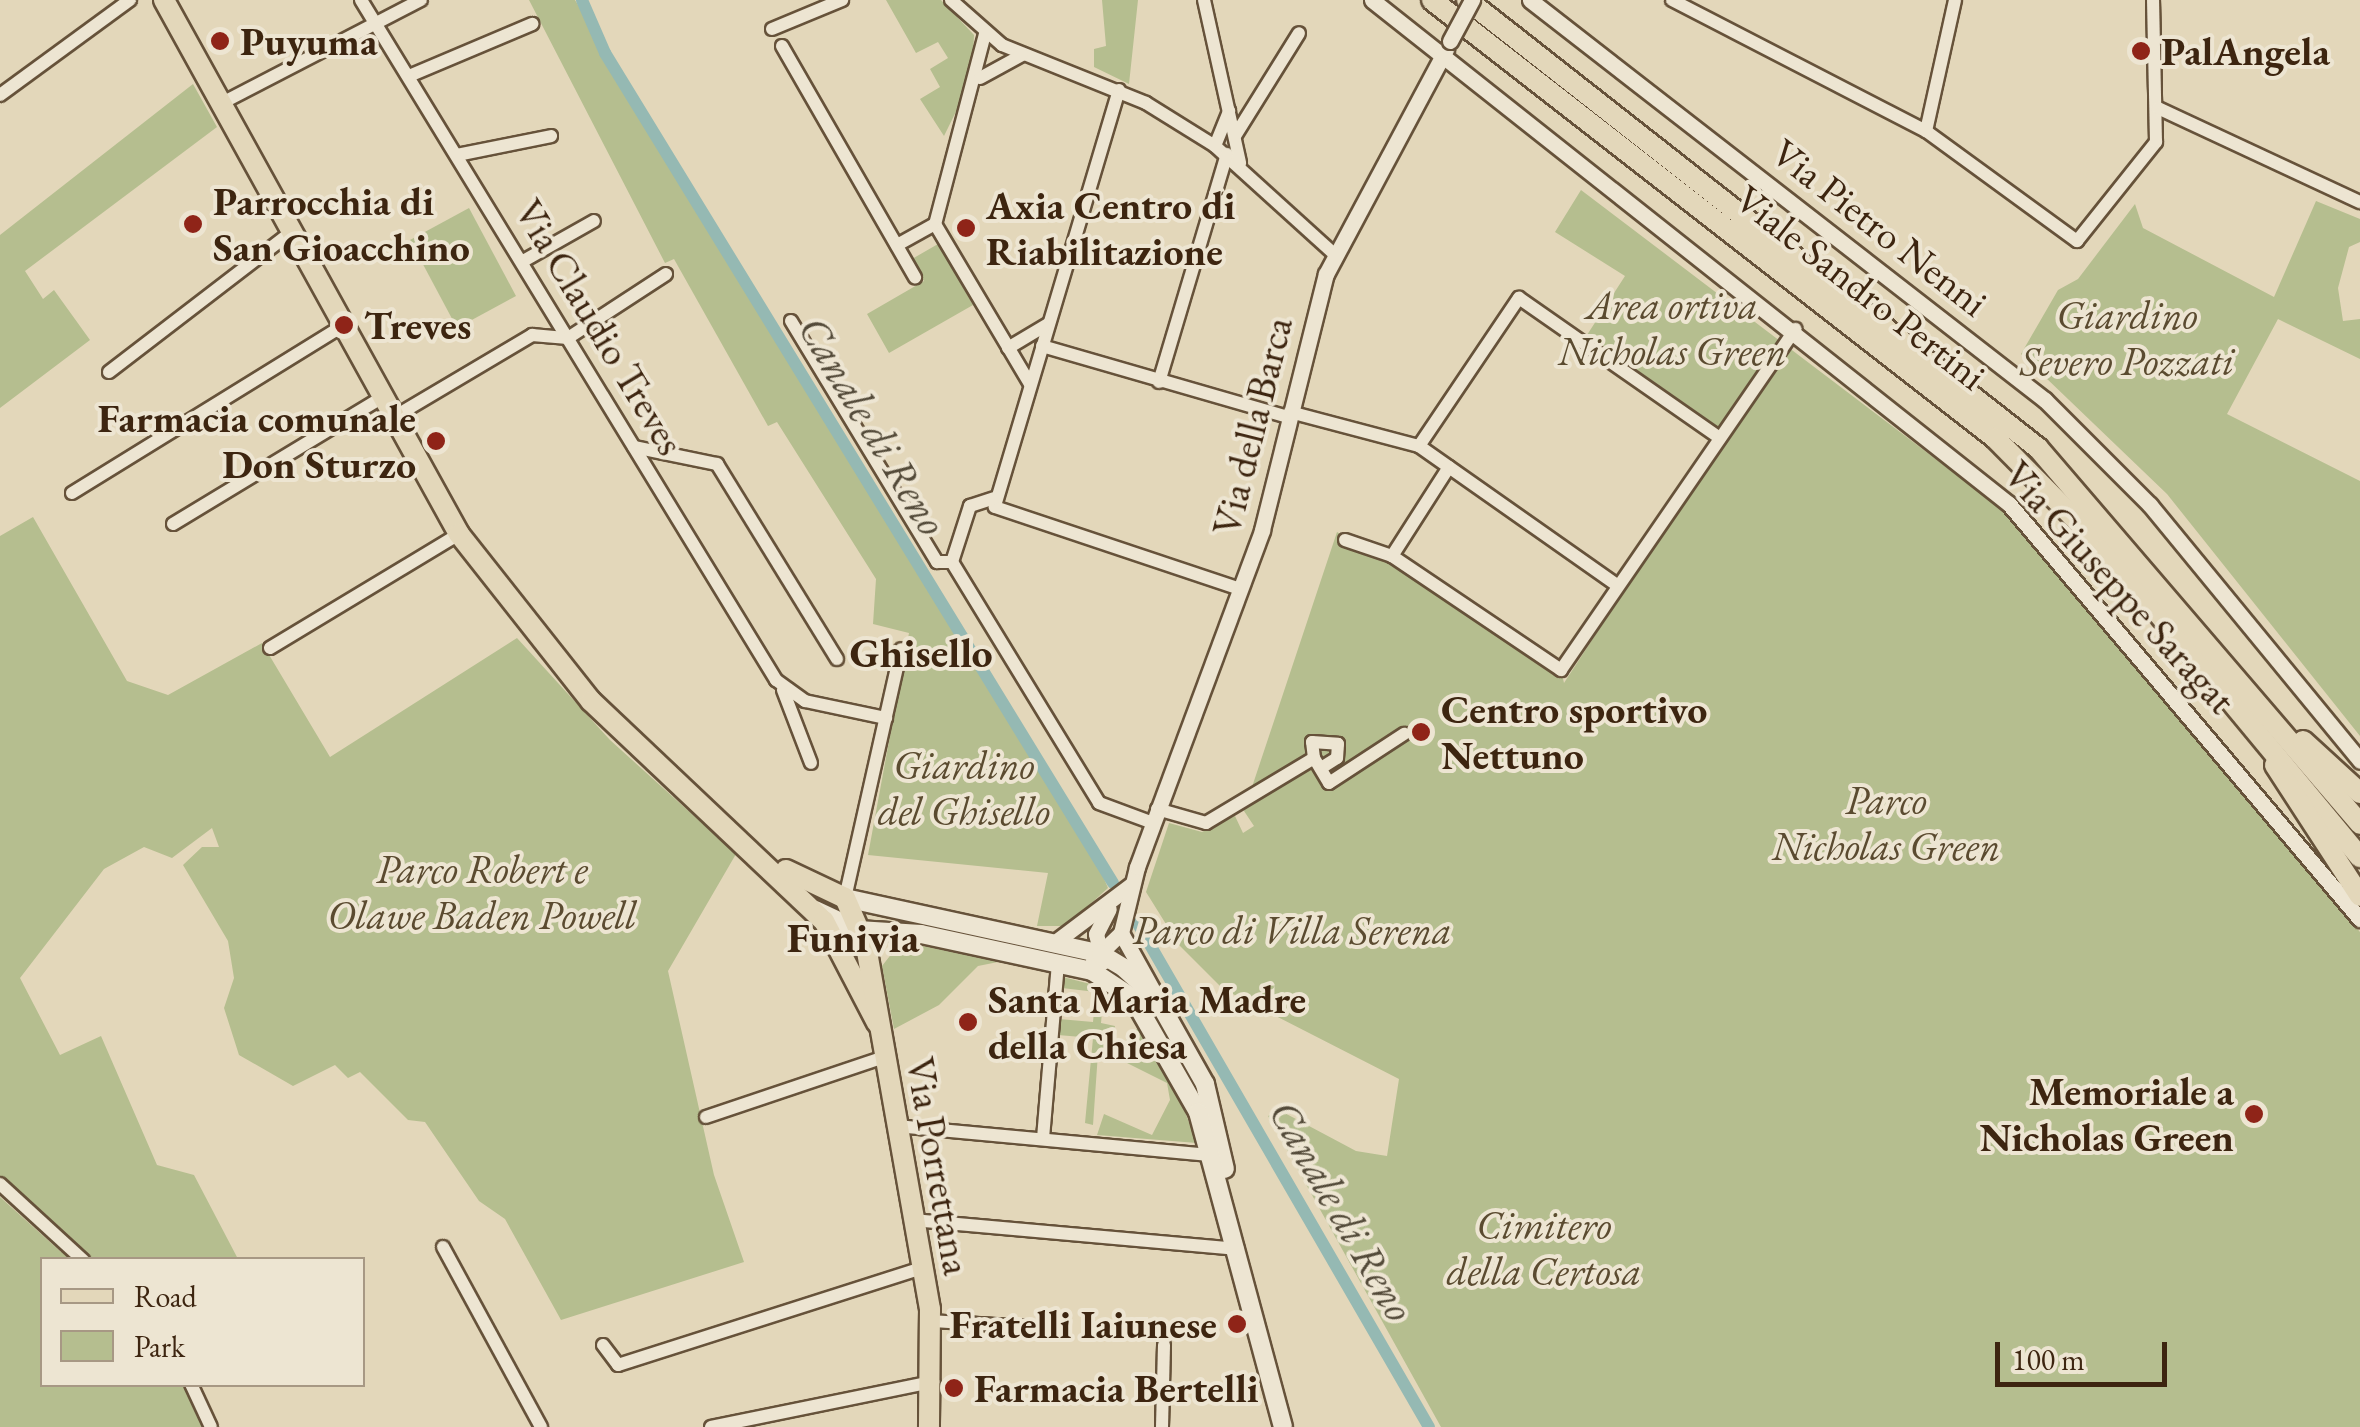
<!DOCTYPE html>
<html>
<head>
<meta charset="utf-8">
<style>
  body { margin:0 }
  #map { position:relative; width:2360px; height:1427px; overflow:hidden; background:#e3d7ba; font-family:"EB Garamond",serif }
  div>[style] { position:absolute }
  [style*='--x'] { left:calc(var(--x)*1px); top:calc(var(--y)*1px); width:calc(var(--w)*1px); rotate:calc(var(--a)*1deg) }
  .green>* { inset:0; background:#b5be8f }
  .canal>* { height:12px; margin:-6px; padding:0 6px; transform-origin:6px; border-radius:6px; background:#95b9b3 }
  .roads { filter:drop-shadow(2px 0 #66523a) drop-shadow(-2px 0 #66523a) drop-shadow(0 2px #66523a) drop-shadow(0 -2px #66523a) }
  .minor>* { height:12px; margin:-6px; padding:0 6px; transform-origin:6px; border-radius:6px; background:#ede5d2 }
  .tertiary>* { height:15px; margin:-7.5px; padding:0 7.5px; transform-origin:7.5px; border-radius:7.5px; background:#ede5d2 }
  .secondary>* { height:18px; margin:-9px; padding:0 9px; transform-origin:9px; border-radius:9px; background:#ede5d2 }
  .primary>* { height:20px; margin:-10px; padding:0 10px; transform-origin:10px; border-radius:10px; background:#e3d7ba }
  .trunk>* { height:20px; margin:-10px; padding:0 10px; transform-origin:10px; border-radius:10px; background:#e3d7ba }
  .bridges { filter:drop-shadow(2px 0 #66523a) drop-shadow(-2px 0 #66523a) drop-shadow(0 2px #66523a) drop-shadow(0 -2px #66523a) }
  .tertiary-bridge>* { height:15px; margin:-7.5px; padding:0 7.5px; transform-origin:7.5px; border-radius:7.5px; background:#ede5d2 }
  .dots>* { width:28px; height:28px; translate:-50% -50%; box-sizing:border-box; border:5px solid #ede5d2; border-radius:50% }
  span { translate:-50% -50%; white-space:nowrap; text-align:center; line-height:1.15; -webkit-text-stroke:8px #ede5d2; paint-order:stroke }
  .poi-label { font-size:40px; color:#3d2510; font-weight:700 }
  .left { translate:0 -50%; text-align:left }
  .right { translate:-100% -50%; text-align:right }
  .street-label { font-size:40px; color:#3d2510 }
  .park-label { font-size:40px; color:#5b4b30; font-style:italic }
  .water-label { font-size:42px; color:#534a39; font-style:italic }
  .neighbourhood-label { font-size:42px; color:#3d2510; font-weight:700 }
  .legend { position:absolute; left:40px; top:1257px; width:325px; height:130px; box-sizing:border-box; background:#ede5d2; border:2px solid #a79884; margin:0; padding:12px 18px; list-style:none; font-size:30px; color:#3d2510 }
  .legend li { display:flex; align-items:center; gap:20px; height:50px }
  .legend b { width:50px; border:2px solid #a79884 }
  .scale { position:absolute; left:1995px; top:1342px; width:172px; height:45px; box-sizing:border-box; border:5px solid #3d2510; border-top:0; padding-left:12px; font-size:30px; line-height:35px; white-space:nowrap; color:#3d2510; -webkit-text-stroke:8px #ede5d2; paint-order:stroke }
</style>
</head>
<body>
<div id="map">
  <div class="green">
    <i style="clip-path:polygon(529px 0,575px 0,1099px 867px,1108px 888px,1066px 926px,1037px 926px,1048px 873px,868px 855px,909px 633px,873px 624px,876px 579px,777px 422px,768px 426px,674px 259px,665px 263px)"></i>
    <i style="clip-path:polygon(886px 0,941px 0,974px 35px,972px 79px,944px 136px,920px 99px,940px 87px,930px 69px,948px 58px,938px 42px,916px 53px)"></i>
    <i style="clip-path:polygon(1102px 0,1138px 0,1129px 84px,1094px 67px,1094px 49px,1106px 46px)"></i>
    <i style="clip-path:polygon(193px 84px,217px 127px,25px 271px,43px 299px,54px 290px,90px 340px,0 408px,0 235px)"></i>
    <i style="clip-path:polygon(1581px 190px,2016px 520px,2360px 932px,2360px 1427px,1441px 1427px,1268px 1116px,1279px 1110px,1356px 1151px,1387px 1156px,1399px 1079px,1223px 989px,1179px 945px,1146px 892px,1169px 823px,1202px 832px,1235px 816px,1243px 833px,1254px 826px,1244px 811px,1337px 532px,1499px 628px,1561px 670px,1564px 683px,1727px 433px,1587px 335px,1625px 276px,1555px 232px)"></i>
    <i style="clip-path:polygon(2316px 201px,2360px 219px,2360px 242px,2349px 247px,2338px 288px,2343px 321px,2360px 319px,2360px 359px,2278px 319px,2227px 414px,2360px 481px,2360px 736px,2167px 494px,2021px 354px,2058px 290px,2078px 279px,2135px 204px,2143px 228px,2274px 297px)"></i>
    <i style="clip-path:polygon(469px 208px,516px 296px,457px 328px,410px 240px)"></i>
    <i style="clip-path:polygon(938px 244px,973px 305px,889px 353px,867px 314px,924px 281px,912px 259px)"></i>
    <i style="clip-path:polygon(33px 517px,127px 681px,168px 695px,262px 643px,330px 757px,517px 638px,610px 740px,736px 854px,668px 971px,714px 1175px,744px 1262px,561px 1320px,505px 1219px,479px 1201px,425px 1122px,408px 1120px,360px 1072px,348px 1078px,335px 1065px,293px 1086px,239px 1055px,224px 1008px,234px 978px,228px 941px,183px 865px,202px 847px,219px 847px,212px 828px,172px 858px,144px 847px,104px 869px,20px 978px,60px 1055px,101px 1036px,157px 1165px,194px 1175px,238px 1259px,42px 1260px,42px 1384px,199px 1385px,219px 1427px,0 1427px,0 1197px,61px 1252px,72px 1246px,0 1180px,0 536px)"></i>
    <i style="clip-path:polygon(900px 943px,914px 944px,998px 962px,978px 966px,939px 1005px,894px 1029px,882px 966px)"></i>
    <i style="clip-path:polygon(1063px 977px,1102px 987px,1128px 1009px,1103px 1002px,1101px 1023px,1115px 1026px,1112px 1054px,1098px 1053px,1093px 1125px,1085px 1123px,1093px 1038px,1058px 1035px,1059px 1019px,1093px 1022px,1096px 992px,1062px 988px)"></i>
    <i style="clip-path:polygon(1141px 1027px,1180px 1099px,1197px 1143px,1097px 1135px,1104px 1114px,1152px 1135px,1170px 1100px,1167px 1083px,1125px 1062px,1127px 1035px)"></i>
  </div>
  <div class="canal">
    <i style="--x:582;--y:0;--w:58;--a:66.5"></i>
    <i style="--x:605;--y:53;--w:973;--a:58.53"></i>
    <i style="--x:1138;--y:924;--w:581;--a:59.95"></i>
  </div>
  <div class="roads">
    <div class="minor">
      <i style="--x:361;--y:0;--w:797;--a:58.6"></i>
      <i style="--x:776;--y:680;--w:36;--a:36"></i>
      <i style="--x:805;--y:701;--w:83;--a:11.9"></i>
      <i style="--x:951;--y:0;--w:68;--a:41.4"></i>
      <i style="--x:1002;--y:45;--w:155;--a:21.9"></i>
      <i style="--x:1146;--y:103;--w:81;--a:31.9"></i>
      <i style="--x:1215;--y:146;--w:161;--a:42.2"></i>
      <i style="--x:1204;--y:0;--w:167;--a:77.5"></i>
      <i style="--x:1672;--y:0;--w:286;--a:27.3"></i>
      <i style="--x:1926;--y:131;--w:187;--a:36.1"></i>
      <i style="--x:2077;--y:241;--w:127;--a:-51.4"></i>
      <i style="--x:2156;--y:142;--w:142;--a:-91.2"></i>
      <i style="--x:772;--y:29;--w:76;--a:-22.5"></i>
      <i style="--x:985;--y:34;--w:196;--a:104.7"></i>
      <i style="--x:935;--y:224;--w:186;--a:59.3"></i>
      <i style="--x:782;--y:46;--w:267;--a:60.1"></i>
      <i style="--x:409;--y:76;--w:134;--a:-22.9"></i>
      <i style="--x:980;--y:78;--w:48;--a:-28.7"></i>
      <i style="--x:1119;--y:90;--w:435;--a:106.6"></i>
      <i style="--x:995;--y:507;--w:258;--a:18.5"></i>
      <i style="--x:0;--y:95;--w:161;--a:-36.2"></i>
      <i style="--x:222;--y:103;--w:224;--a:-27.4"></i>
      <i style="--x:2158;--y:108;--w:223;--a:25"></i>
      <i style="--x:1926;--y:131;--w:134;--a:-77.5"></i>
      <i style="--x:1235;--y:136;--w:121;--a:-58.1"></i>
      <i style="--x:1215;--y:146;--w:38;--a:-68"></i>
      <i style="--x:457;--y:155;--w:96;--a:-11.4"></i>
      <i style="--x:897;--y:245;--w:43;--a:-28.9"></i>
      <i style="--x:525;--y:260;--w:79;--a:-29.5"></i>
      <i style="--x:791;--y:321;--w:282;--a:58.8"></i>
      <i style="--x:937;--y:562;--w:15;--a:0"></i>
      <i style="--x:1042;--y:346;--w:256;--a:16.1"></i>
      <i style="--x:1008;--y:348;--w:47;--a:-31"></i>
      <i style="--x:109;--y:372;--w:232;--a:-37.5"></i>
      <i style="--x:1159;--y:382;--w:238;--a:-73.4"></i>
      <i style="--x:1290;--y:412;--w:133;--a:14.8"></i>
      <i style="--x:1419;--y:446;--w:243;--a:35.1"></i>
      <i style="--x:394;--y:417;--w:161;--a:-30.7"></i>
      <i style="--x:532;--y:335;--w:36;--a:5"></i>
      <i style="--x:568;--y:338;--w:117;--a:-33.1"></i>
      <i style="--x:1419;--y:446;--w:179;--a:-56"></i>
      <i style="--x:1519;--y:298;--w:245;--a:34.9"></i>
      <i style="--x:634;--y:447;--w:85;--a:11.6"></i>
      <i style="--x:717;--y:464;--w:229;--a:58.4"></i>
      <i style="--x:1449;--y:467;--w:106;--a:122.6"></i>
      <i style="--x:1392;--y:556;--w:204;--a:34"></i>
      <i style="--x:1561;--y:670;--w:414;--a:-55.5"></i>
      <i style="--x:72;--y:493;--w:320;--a:-31.7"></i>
      <i style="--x:173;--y:524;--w:245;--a:-31.2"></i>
      <i style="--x:1345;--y:540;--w:50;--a:18.8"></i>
      <i style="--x:952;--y:562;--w:282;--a:58.6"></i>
      <i style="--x:1099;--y:803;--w:58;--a:20.3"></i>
      <i style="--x:952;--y:562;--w:59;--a:-72.2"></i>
      <i style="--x:970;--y:506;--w:25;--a:-18"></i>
      <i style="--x:270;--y:648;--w:221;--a:-31.1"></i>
      <i style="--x:783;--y:690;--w:78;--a:69"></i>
      <i style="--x:1314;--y:758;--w:16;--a:-97"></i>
      <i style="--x:1312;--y:742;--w:26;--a:4"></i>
      <i style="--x:1338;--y:744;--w:14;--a:94"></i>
      <i style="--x:1337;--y:758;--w:19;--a:148"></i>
      <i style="--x:1157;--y:809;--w:51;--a:15.9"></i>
      <i style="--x:1206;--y:823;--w:126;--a:-31"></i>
      <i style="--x:1314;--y:758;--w:29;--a:59"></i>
      <i style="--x:1329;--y:783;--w:90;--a:-33.2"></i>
      <i style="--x:845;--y:898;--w:255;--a:-77.3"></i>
      <i style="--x:706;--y:1117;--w:188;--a:-18.6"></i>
      <i style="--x:897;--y:1126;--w:316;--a:5.3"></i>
      <i style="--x:1043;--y:1138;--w:176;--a:-85.1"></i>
      <i style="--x:0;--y:1184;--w:113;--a:42.5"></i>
      <i style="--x:913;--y:1220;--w:326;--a:5.1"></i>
      <i style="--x:443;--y:1247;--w:205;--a:61.4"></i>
      <i style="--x:931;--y:1321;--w:113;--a:3.5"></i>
      <i style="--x:603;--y:1345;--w:25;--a:53"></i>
      <i style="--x:618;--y:1365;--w:319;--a:-17.7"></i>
      <i style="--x:191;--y:1384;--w:47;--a:65.1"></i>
      <i style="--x:711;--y:1427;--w:227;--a:-11.5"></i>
      <i style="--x:1162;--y:1427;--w:82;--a:-88.6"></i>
    </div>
    <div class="tertiary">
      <i style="--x:1372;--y:0;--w:812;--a:38.35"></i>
      <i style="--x:2009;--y:504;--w:544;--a:49.78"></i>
      <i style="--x:1530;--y:0;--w:652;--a:37.84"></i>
      <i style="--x:2045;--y:400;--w:148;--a:45"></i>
      <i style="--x:2150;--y:505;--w:331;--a:50.6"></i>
      <i style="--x:1121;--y:933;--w:64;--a:61"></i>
      <i style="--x:1054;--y:943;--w:96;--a:-37"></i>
      <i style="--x:1093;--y:960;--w:39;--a:-44"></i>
      <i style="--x:1121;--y:933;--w:68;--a:-76.4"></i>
      <i style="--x:1137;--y:867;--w:359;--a:-69.6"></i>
      <i style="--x:1262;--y:530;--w:264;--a:-76"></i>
      <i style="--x:1326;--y:274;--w:255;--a:-61.9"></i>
      <i style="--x:1103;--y:962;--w:29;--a:-104"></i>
      <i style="--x:1096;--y:934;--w:28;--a:-63"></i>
    </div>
    <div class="secondary">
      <i style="--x:845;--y:898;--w:262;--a:12.3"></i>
      <i style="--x:1101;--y:954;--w:27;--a:31"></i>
      <i style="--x:1124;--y:968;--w:43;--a:42.2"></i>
      <i style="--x:1156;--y:997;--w:100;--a:60.6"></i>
      <i style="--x:1205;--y:1084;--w:87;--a:76.8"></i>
      <i style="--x:815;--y:910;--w:47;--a:24.9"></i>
      <i style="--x:858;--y:930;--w:63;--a:3.6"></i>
      <i style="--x:921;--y:934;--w:175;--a:12.2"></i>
      <i style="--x:1092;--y:971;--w:49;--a:33.4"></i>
      <i style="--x:1133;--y:998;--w:131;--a:60.3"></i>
      <i style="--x:1198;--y:1112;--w:326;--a:74.9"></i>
    </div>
    <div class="primary">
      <i style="--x:164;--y:0;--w:610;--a:61.08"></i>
      <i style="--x:459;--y:534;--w:213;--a:51.7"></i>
      <i style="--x:591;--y:701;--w:320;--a:43.4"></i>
      <i style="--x:824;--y:921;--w:115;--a:62.5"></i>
      <i style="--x:786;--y:870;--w:65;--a:25.4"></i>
      <i style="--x:845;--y:898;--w:52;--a:66.4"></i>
      <i style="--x:866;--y:946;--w:369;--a:80"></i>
      <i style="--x:930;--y:1309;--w:118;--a:90.5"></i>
    </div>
    <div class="trunk">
      <i style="--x:1432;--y:0;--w:713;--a:37.88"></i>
      <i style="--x:1995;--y:438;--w:156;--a:45.3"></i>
      <i style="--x:2105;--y:549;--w:400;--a:50.4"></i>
      <i style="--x:1467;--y:0;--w:726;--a:38.12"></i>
      <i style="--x:2038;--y:448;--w:495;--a:49.4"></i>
      <i style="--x:2303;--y:741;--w:77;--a:42.4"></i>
      <i style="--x:2275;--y:765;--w:156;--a:57"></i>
    </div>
  </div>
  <div class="bridges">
    <div class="tertiary-bridge">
      <i style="--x:1450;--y:41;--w:47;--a:-61.8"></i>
    </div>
  </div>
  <div class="dots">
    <i style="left:220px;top:41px;background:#8f2418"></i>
    <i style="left:2141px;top:51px;background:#8f2418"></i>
    <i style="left:193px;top:224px;background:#8f2418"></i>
    <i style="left:966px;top:228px;background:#8f2418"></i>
    <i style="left:344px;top:325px;background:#8f2418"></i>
    <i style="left:436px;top:441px;background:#8f2418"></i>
    <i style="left:1421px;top:732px;background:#8f2418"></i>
    <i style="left:968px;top:1022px;background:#8f2418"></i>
    <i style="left:2254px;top:1114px;background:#8f2418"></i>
    <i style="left:1237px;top:1324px;background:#8f2418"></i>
    <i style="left:954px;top:1388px;background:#8f2418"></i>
  </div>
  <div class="poi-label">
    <span class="left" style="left:240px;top:41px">Puyuma</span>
    <span class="left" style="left:2161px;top:51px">PalAngela</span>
    <span class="left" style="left:213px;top:224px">Parrocchia di<br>San Gioacchino</span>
    <span class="left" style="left:986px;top:228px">Axia Centro di<br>Riabilitazione</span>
    <span class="left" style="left:364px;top:325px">Treves</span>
    <span class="right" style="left:416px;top:441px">Farmacia comunale<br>Don Sturzo</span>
    <span class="left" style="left:1441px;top:732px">Centro sportivo<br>Nettuno</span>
    <span class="left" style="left:988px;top:1022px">Santa Maria Madre<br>della Chiesa</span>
    <span class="right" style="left:2234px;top:1114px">Memoriale a<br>Nicholas Green</span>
    <span class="right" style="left:1217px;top:1324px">Fratelli Iaiunese</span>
    <span class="left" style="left:974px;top:1388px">Farmacia Bertelli</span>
  </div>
  <div class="street-label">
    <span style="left:1880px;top:227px;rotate:38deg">Via Pietro Nenni</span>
    <span style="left:1861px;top:287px;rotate:38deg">Viale Sandro Pertini</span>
    <span style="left:600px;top:327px;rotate:59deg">Via Claudio Treves</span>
    <span style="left:1252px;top:426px;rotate:-76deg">Via della Barca</span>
    <span style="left:2120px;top:587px;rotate:48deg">Via Giuseppe Saragat</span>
    <span style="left:939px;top:1166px;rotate:80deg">Via Porrettana</span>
  </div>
  <div class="park-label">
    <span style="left:1672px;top:328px">Area ortiva<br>Nicholas Green</span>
    <span style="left:2127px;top:338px">Giardino<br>Severo Pozzati</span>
    <span style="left:964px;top:788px">Giardino<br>del Ghisello</span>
    <span style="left:1886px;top:823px">Parco<br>Nicholas Green</span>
    <span style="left:482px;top:892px">Parco Robert e<br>Olawe Baden Powell</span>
    <span style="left:1292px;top:930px">Parco di Villa Serena</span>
    <span style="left:1544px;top:1248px">Cimitero<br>della Certosa</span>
  </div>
  <div class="water-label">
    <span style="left:872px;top:426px;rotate:59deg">Canale di Reno</span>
    <span style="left:1341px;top:1211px;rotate:60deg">Canale di Reno</span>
  </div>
  <div class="neighbourhood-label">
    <span style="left:921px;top:653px">Ghisello</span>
    <span style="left:853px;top:938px">Funivia</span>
  </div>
  <ul class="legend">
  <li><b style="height:12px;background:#e3d7ba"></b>Road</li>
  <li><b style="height:28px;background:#b5be8f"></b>Park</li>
  </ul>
  <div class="scale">100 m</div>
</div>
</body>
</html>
